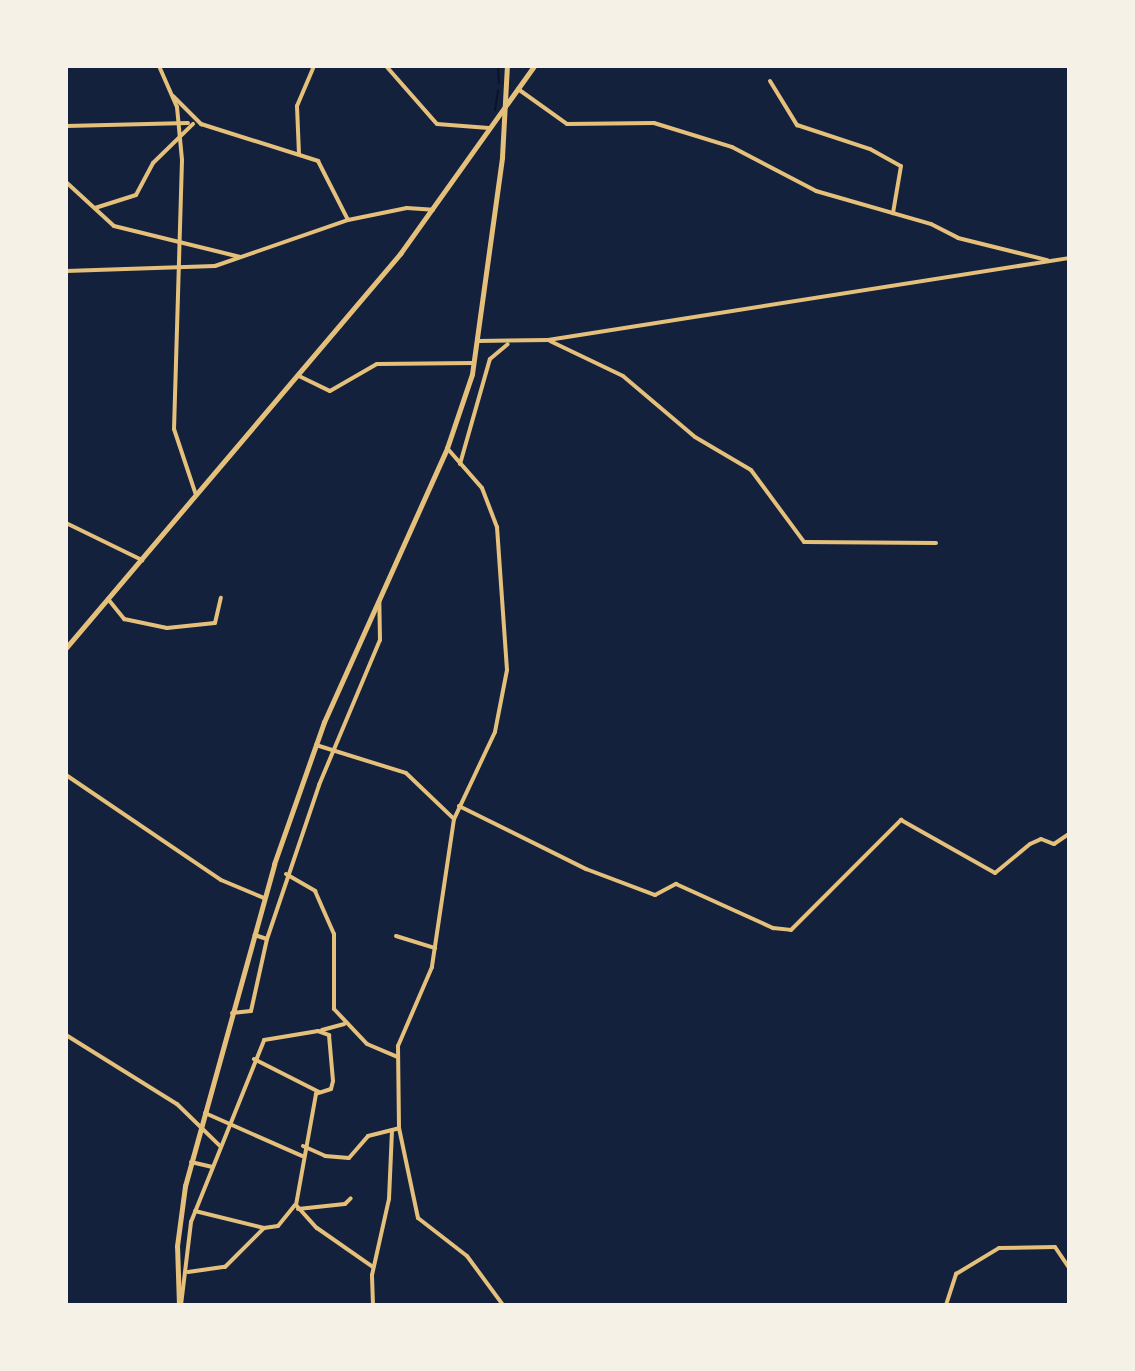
<!DOCTYPE html>
<html>
<head>
<meta charset="utf-8">
<style>
  body { margin:0 }
  #map { position:relative; width:1135px; height:1371px; overflow:hidden; background:#14213d; font-family:Mulish,sans-serif }
  div>[style] { position:absolute }
  [style*='--x'] { left:calc(var(--x)*1px); top:calc(var(--y)*1px); width:calc(var(--w)*1px); rotate:calc(var(--a)*1deg) }
  .stream>* { height:2px; margin:-1px; padding:0 1px; transform-origin:1px; border-radius:1px; background:#0b132b }
  .minor>* { height:4px; margin:-2px; padding:0 2px; transform-origin:2px; border-radius:2px; background:#e5c07b }
  .tertiary>* { height:4.5px; margin:-2.25px; padding:0 2.25px; transform-origin:2.25px; border-radius:2.25px; background:#e5c07b }
  .secondary>* { height:5px; margin:-2.5px; padding:0 2.5px; transform-origin:2.5px; border-radius:2.5px; background:#e5c07b }
  span { translate:-50% -50%; white-space:nowrap; text-align:center; line-height:1.15; -webkit-text-stroke:5px #f6f1e7; paint-order:stroke }
  .frame { position:absolute; inset:0; border:68px solid #f6f1e7; pointer-events:none }
</style>
</head>
<body>
<div id="map">
  <div class="stream">
    <i style="--x:498;--y:66;--w:17;--a:87"></i>
    <i style="--x:495;--y:110;--w:20;--a:-81"></i>
  </div>
  <div class="minor">
    <i style="--x:159;--y:66;--w:45;--a:66.3"></i>
    <i style="--x:177;--y:107;--w:53;--a:84.6"></i>
    <i style="--x:182;--y:160;--w:269;--a:91.7"></i>
    <i style="--x:174;--y:429;--w:70;--a:71.6"></i>
    <i style="--x:386;--y:66;--w:77;--a:48.7"></i>
    <i style="--x:437;--y:124;--w:52;--a:4.4"></i>
    <i style="--x:770;--y:81;--w:52;--a:58.5"></i>
    <i style="--x:797;--y:125;--w:77;--a:18.2"></i>
    <i style="--x:870;--y:149;--w:35;--a:29"></i>
    <i style="--x:901;--y:166;--w:48;--a:99.7"></i>
    <i style="--x:518;--y:89;--w:60;--a:35.5"></i>
    <i style="--x:567;--y:124;--w:87;--a:-0.7"></i>
    <i style="--x:654;--y:123;--w:82;--a:17.1"></i>
    <i style="--x:732;--y:147;--w:95;--a:27.6"></i>
    <i style="--x:816;--y:191;--w:120;--a:16"></i>
    <i style="--x:931;--y:224;--w:30;--a:27"></i>
    <i style="--x:958;--y:238;--w:92;--a:13.9"></i>
    <i style="--x:173;--y:96;--w:40;--a:45"></i>
    <i style="--x:201;--y:124;--w:123;--a:17.5"></i>
    <i style="--x:318;--y:161;--w:66;--a:63"></i>
    <i style="--x:66;--y:126;--w:122;--a:-1.4"></i>
    <i style="--x:299;--y:154;--w:48;--a:-92.4"></i>
    <i style="--x:297;--y:106;--w:43;--a:-67"></i>
    <i style="--x:66;--y:182;--w:65;--a:42.5"></i>
    <i style="--x:114;--y:226;--w:130;--a:13.8"></i>
    <i style="--x:95;--y:208;--w:43;--a:-17.6"></i>
    <i style="--x:136;--y:195;--w:36;--a:-62"></i>
    <i style="--x:153;--y:163;--w:56;--a:-44.3"></i>
    <i style="--x:66;--y:271;--w:149;--a:-1.9"></i>
    <i style="--x:215;--y:266;--w:141;--a:-19.1"></i>
    <i style="--x:348;--y:220;--w:60;--a:-11.5"></i>
    <i style="--x:407;--y:208;--w:26;--a:4"></i>
    <i style="--x:478;--y:341;--w:70;--a:-0.8"></i>
    <i style="--x:548;--y:340;--w:527;--a:-8.94"></i>
    <i style="--x:550;--y:341;--w:81;--a:25.6"></i>
    <i style="--x:623;--y:376;--w:94;--a:40.3"></i>
    <i style="--x:695;--y:437;--w:65;--a:30.5"></i>
    <i style="--x:751;--y:470;--w:89;--a:53.6"></i>
    <i style="--x:804;--y:542;--w:132;--a:0.4"></i>
    <i style="--x:299;--y:376;--w:34;--a:26"></i>
    <i style="--x:330;--y:391;--w:54;--a:-29.9"></i>
    <i style="--x:377;--y:364;--w:96;--a:-0.6"></i>
    <i style="--x:447;--y:448;--w:53;--a:48.8"></i>
    <i style="--x:482;--y:488;--w:42;--a:69"></i>
    <i style="--x:497;--y:527;--w:143;--a:86"></i>
    <i style="--x:507;--y:670;--w:63;--a:101"></i>
    <i style="--x:495;--y:732;--w:96;--a:115.2"></i>
    <i style="--x:454;--y:819;--w:150;--a:98.5"></i>
    <i style="--x:432;--y:967;--w:86;--a:113.3"></i>
    <i style="--x:398;--y:1046;--w:82;--a:89.3"></i>
    <i style="--x:399;--y:1128;--w:92;--a:78.1"></i>
    <i style="--x:418;--y:1218;--w:62;--a:37.8"></i>
    <i style="--x:467;--y:1256;--w:61;--a:53.7"></i>
    <i style="--x:460;--y:464;--w:109;--a:-74.1"></i>
    <i style="--x:490;--y:359;--w:23;--a:-40"></i>
    <i style="--x:66;--y:523;--w:85;--a:26"></i>
    <i style="--x:108;--y:599;--w:26;--a:51"></i>
    <i style="--x:124;--y:619;--w:44;--a:11.8"></i>
    <i style="--x:167;--y:628;--w:48;--a:-5.9"></i>
    <i style="--x:215;--y:623;--w:26;--a:-77"></i>
    <i style="--x:316;--y:745;--w:94;--a:17.3"></i>
    <i style="--x:406;--y:773;--w:66;--a:43.8"></i>
    <i style="--x:66;--y:775;--w:187;--a:34.1"></i>
    <i style="--x:221;--y:880;--w:47;--a:22.7"></i>
    <i style="--x:459;--y:806;--w:142;--a:26.4"></i>
    <i style="--x:586;--y:869;--w:74;--a:20.6"></i>
    <i style="--x:655;--y:895;--w:24;--a:-28"></i>
    <i style="--x:676;--y:884;--w:107;--a:24.4"></i>
    <i style="--x:773;--y:928;--w:18;--a:6"></i>
    <i style="--x:791;--y:930;--w:156;--a:-45"></i>
    <i style="--x:901;--y:820;--w:108;--a:29.4"></i>
    <i style="--x:995;--y:873;--w:45;--a:-39.6"></i>
    <i style="--x:1030;--y:844;--w:12;--a:-24"></i>
    <i style="--x:1041;--y:839;--w:14;--a:21"></i>
    <i style="--x:1054;--y:844;--w:18;--a:-34"></i>
    <i style="--x:286;--y:874;--w:34;--a:30"></i>
    <i style="--x:315;--y:891;--w:47;--a:66.2"></i>
    <i style="--x:334;--y:934;--w:75;--a:90"></i>
    <i style="--x:334;--y:1009;--w:48;--a:46.7"></i>
    <i style="--x:367;--y:1044;--w:33;--a:23"></i>
    <i style="--x:396;--y:936;--w:41;--a:17.1"></i>
    <i style="--x:267;--y:939;--w:163;--a:-71.3"></i>
    <i style="--x:319;--y:785;--w:157;--a:-67.2"></i>
    <i style="--x:380;--y:640;--w:39;--a:-91"></i>
    <i style="--x:232;--y:1013;--w:19;--a:-6"></i>
    <i style="--x:251;--y:1011;--w:74;--a:-77.5"></i>
    <i style="--x:267;--y:939;--w:13;--a:-162"></i>
    <i style="--x:322;--y:1030;--w:23;--a:-15"></i>
    <i style="--x:66;--y:1035;--w:131;--a:31.9"></i>
    <i style="--x:177;--y:1104;--w:60;--a:44.3"></i>
    <i style="--x:254;--y:1059;--w:73;--a:26.9"></i>
    <i style="--x:205;--y:1113;--w:106;--a:23.9"></i>
    <i style="--x:303;--y:1146;--w:24;--a:24"></i>
    <i style="--x:325;--y:1156;--w:24;--a:5"></i>
    <i style="--x:349;--y:1158;--w:29;--a:-49"></i>
    <i style="--x:368;--y:1136;--w:32;--a:-14"></i>
    <i style="--x:191;--y:1162;--w:22;--a:13"></i>
    <i style="--x:298;--y:1209;--w:47;--a:-6.1"></i>
    <i style="--x:345;--y:1204;--w:8;--a:-45"></i>
    <i style="--x:195;--y:1211;--w:71;--a:13.8"></i>
    <i style="--x:264;--y:1228;--w:14;--a:-8"></i>
    <i style="--x:278;--y:1226;--w:27;--a:-51"></i>
    <i style="--x:188;--y:1272;--w:37;--a:-8"></i>
    <i style="--x:225;--y:1267;--w:55;--a:-45"></i>
    <i style="--x:181;--y:1305;--w:84;--a:-83.1"></i>
    <i style="--x:191;--y:1222;--w:196;--a:-68.1"></i>
    <i style="--x:264;--y:1040;--w:55;--a:-9.5"></i>
    <i style="--x:318;--y:1031;--w:12;--a:20"></i>
    <i style="--x:329;--y:1035;--w:46;--a:85"></i>
    <i style="--x:333;--y:1081;--w:8;--a:104"></i>
    <i style="--x:331;--y:1089;--w:16;--a:162"></i>
    <i style="--x:316;--y:1094;--w:113;--a:100.2"></i>
    <i style="--x:296;--y:1205;--w:31;--a:48"></i>
    <i style="--x:317;--y:1228;--w:68;--a:34.9"></i>
    <i style="--x:373;--y:1305;--w:30;--a:-92"></i>
    <i style="--x:372;--y:1275;--w:78;--a:-77.4"></i>
    <i style="--x:389;--y:1199;--w:69;--a:-87.5"></i>
    <i style="--x:946;--y:1305;--w:33;--a:-72"></i>
    <i style="--x:956;--y:1274;--w:50;--a:-31.2"></i>
    <i style="--x:999;--y:1248;--w:56;--a:-1"></i>
    <i style="--x:1055;--y:1247;--w:25;--a:56"></i>
  </div>
  <div class="tertiary">
    <i style="--x:66;--y:648;--w:517;--a:-49.71"></i>
    <i style="--x:400;--y:254;--w:231;--a:-54.5"></i>
  </div>
  <div class="secondary">
    <i style="--x:179;--y:1305;--w:59;--a:-91.9"></i>
    <i style="--x:177;--y:1246;--w:61;--a:-82.4"></i>
    <i style="--x:185;--y:1186;--w:334;--a:-74.5"></i>
    <i style="--x:274;--y:864;--w:151;--a:-70.6"></i>
    <i style="--x:324;--y:722;--w:300;--a:-65.8"></i>
    <i style="--x:447;--y:448;--w:78;--a:-71.3"></i>
    <i style="--x:472;--y:374;--w:219;--a:-82.1"></i>
    <i style="--x:502;--y:157;--w:91;--a:-86.9"></i>
  </div>
  <div class="frame"></div>
</div>
</body>
</html>
